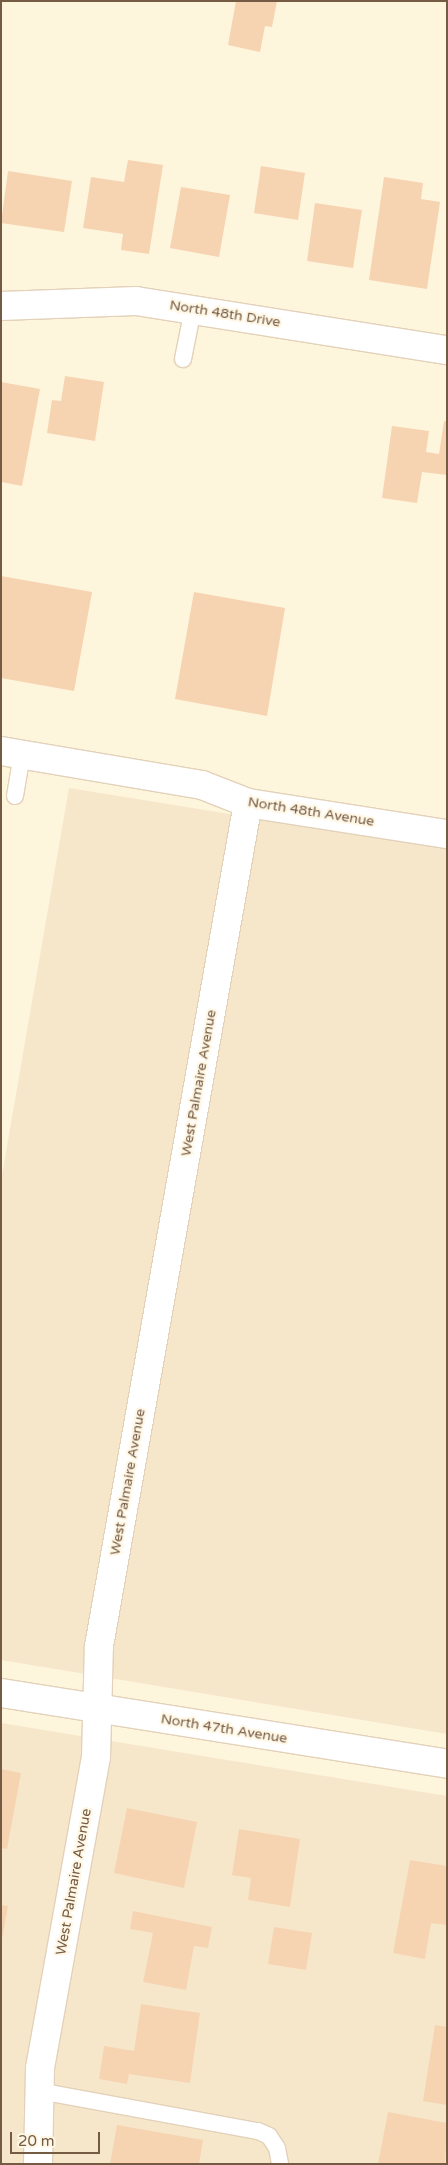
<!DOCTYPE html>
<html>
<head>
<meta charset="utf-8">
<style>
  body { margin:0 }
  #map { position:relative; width:448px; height:2165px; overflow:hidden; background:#fef5dd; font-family:"Varela Round",sans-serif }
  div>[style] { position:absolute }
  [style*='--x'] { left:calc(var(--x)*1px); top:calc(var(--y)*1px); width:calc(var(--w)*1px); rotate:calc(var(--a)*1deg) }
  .residential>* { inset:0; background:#f6e7cb }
  .building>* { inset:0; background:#f6d4b2 }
  .roads { filter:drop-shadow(1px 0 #e3d1b9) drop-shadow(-1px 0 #e3d1b9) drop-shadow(0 1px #e3d1b9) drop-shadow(0 -1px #e3d1b9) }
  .lane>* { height:16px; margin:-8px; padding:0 8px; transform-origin:8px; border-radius:8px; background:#fff }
  .street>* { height:28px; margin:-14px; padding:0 14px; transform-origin:14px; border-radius:14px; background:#fff }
  .secondary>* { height:28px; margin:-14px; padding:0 14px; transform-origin:14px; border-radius:14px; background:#fff }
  span { translate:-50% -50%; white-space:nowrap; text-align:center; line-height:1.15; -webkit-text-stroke:4.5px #fff7e5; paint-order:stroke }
  .street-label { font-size:14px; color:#755b44 }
  .frame { position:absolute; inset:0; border:2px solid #755b44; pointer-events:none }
  .scale { position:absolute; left:10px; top:2132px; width:90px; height:22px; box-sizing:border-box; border:2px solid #755b44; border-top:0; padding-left:6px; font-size:15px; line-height:18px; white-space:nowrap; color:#755b44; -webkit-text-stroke:4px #fff7e5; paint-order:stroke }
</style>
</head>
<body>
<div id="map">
  <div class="residential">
    <i style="clip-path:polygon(69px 788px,447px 849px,447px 1734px,1px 1660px,1px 1181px)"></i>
    <i style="clip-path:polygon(1px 1723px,447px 1796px,447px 2164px,1px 2164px)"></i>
  </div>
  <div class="building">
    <i style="clip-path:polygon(236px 1px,277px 1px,272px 27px,265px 26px,260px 52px,228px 45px)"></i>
    <i style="clip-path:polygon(128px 160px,163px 165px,149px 254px,121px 250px,123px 234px,83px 228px,91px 177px,124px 182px)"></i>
    <i style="clip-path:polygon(261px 166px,305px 173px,298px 220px,254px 213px)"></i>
    <i style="clip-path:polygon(8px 171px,72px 181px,64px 232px,1px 223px)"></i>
    <i style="clip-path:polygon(384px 177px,423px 183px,421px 199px,440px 202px,427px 289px,369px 280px)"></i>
    <i style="clip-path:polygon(181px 187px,230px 195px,219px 257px,170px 248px)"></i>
    <i style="clip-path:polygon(315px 203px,362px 210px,353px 268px,307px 261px)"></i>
    <i style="clip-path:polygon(65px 376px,104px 382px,95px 441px,47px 433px,52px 400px,61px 401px)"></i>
    <i style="clip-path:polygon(1px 382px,40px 389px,22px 486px,1px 482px)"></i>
    <i style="clip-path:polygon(444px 421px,447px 421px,447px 475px,422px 472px,417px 503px,382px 498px,392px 426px,429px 431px,426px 452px,439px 454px)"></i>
    <i style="clip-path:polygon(1px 576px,92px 592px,74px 691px,1px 678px)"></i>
    <i style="clip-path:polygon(194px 592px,285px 608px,267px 716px,175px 699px)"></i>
    <i style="clip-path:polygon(1px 1769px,21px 1773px,7px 1849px,1px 1848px)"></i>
    <i style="clip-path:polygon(127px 1808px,197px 1822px,184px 1888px,114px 1873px)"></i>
    <i style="clip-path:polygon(239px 1829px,300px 1839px,290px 1907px,248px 1900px,251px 1878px,232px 1875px)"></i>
    <i style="clip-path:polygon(410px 1860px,447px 1866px,447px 1925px,431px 1923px,425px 1959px,393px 1953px)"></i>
    <i style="clip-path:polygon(1px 1905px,8px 1906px,2px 1939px,1px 1939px)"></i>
    <i style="clip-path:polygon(133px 1911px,212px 1927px,208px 1948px,194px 1946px,186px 1990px,143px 1982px,153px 1933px,130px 1929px)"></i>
    <i style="clip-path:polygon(274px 1927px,312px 1933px,306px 1970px,268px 1964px)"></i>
    <i style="clip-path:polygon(141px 2004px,200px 2013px,190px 2083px,129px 2074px,127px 2084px,99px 2079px,104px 2046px,134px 2051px)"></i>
    <i style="clip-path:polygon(435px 2025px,447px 2027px,447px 2105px,423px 2101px)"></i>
    <i style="clip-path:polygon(388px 2112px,447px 2123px,445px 2164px,378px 2164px)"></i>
    <i style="clip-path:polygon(117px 2125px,203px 2140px,199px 2164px,110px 2164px)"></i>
  </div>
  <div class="roads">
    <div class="lane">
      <i style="--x:183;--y:359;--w:51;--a:-78.7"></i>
      <i style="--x:15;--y:796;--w:43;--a:-80.5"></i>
      <i style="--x:39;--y:2091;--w:223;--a:10.4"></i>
      <i style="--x:258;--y:2131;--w:12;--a:24"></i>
      <i style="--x:269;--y:2136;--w:14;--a:56"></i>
      <i style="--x:277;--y:2148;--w:16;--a:79"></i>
    </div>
    <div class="street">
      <i style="--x:1;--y:306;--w:135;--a:-2.1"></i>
      <i style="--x:136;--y:301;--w:315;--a:9"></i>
      <i style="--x:1;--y:751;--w:204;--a:9.6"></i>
      <i style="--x:202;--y:785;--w:49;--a:21.4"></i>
      <i style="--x:248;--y:803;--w:201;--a:8.9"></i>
      <i style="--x:38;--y:2164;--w:96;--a:-88.8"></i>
      <i style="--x:40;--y:2068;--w:316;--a:-79.8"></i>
      <i style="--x:96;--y:1757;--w:111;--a:-88.5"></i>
      <i style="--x:99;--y:1646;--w:856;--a:-79.98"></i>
    </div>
    <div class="secondary">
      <i style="--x:1;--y:1693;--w:452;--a:9"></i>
    </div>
  </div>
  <div class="street-label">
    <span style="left:225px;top:314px;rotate:9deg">North 48th Drive</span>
    <span style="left:311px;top:812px;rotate:9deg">North 48th Avenue</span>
    <span style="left:199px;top:1083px;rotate:-80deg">West Palmaire Avenue</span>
    <span style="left:128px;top:1482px;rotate:-80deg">West Palmaire Avenue</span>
    <span style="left:224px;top:1729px;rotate:9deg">North 47th Avenue</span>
    <span style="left:74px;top:1882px;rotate:-80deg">West Palmaire Avenue</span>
  </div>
  <div class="frame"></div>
  <div class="scale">20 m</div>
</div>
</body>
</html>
